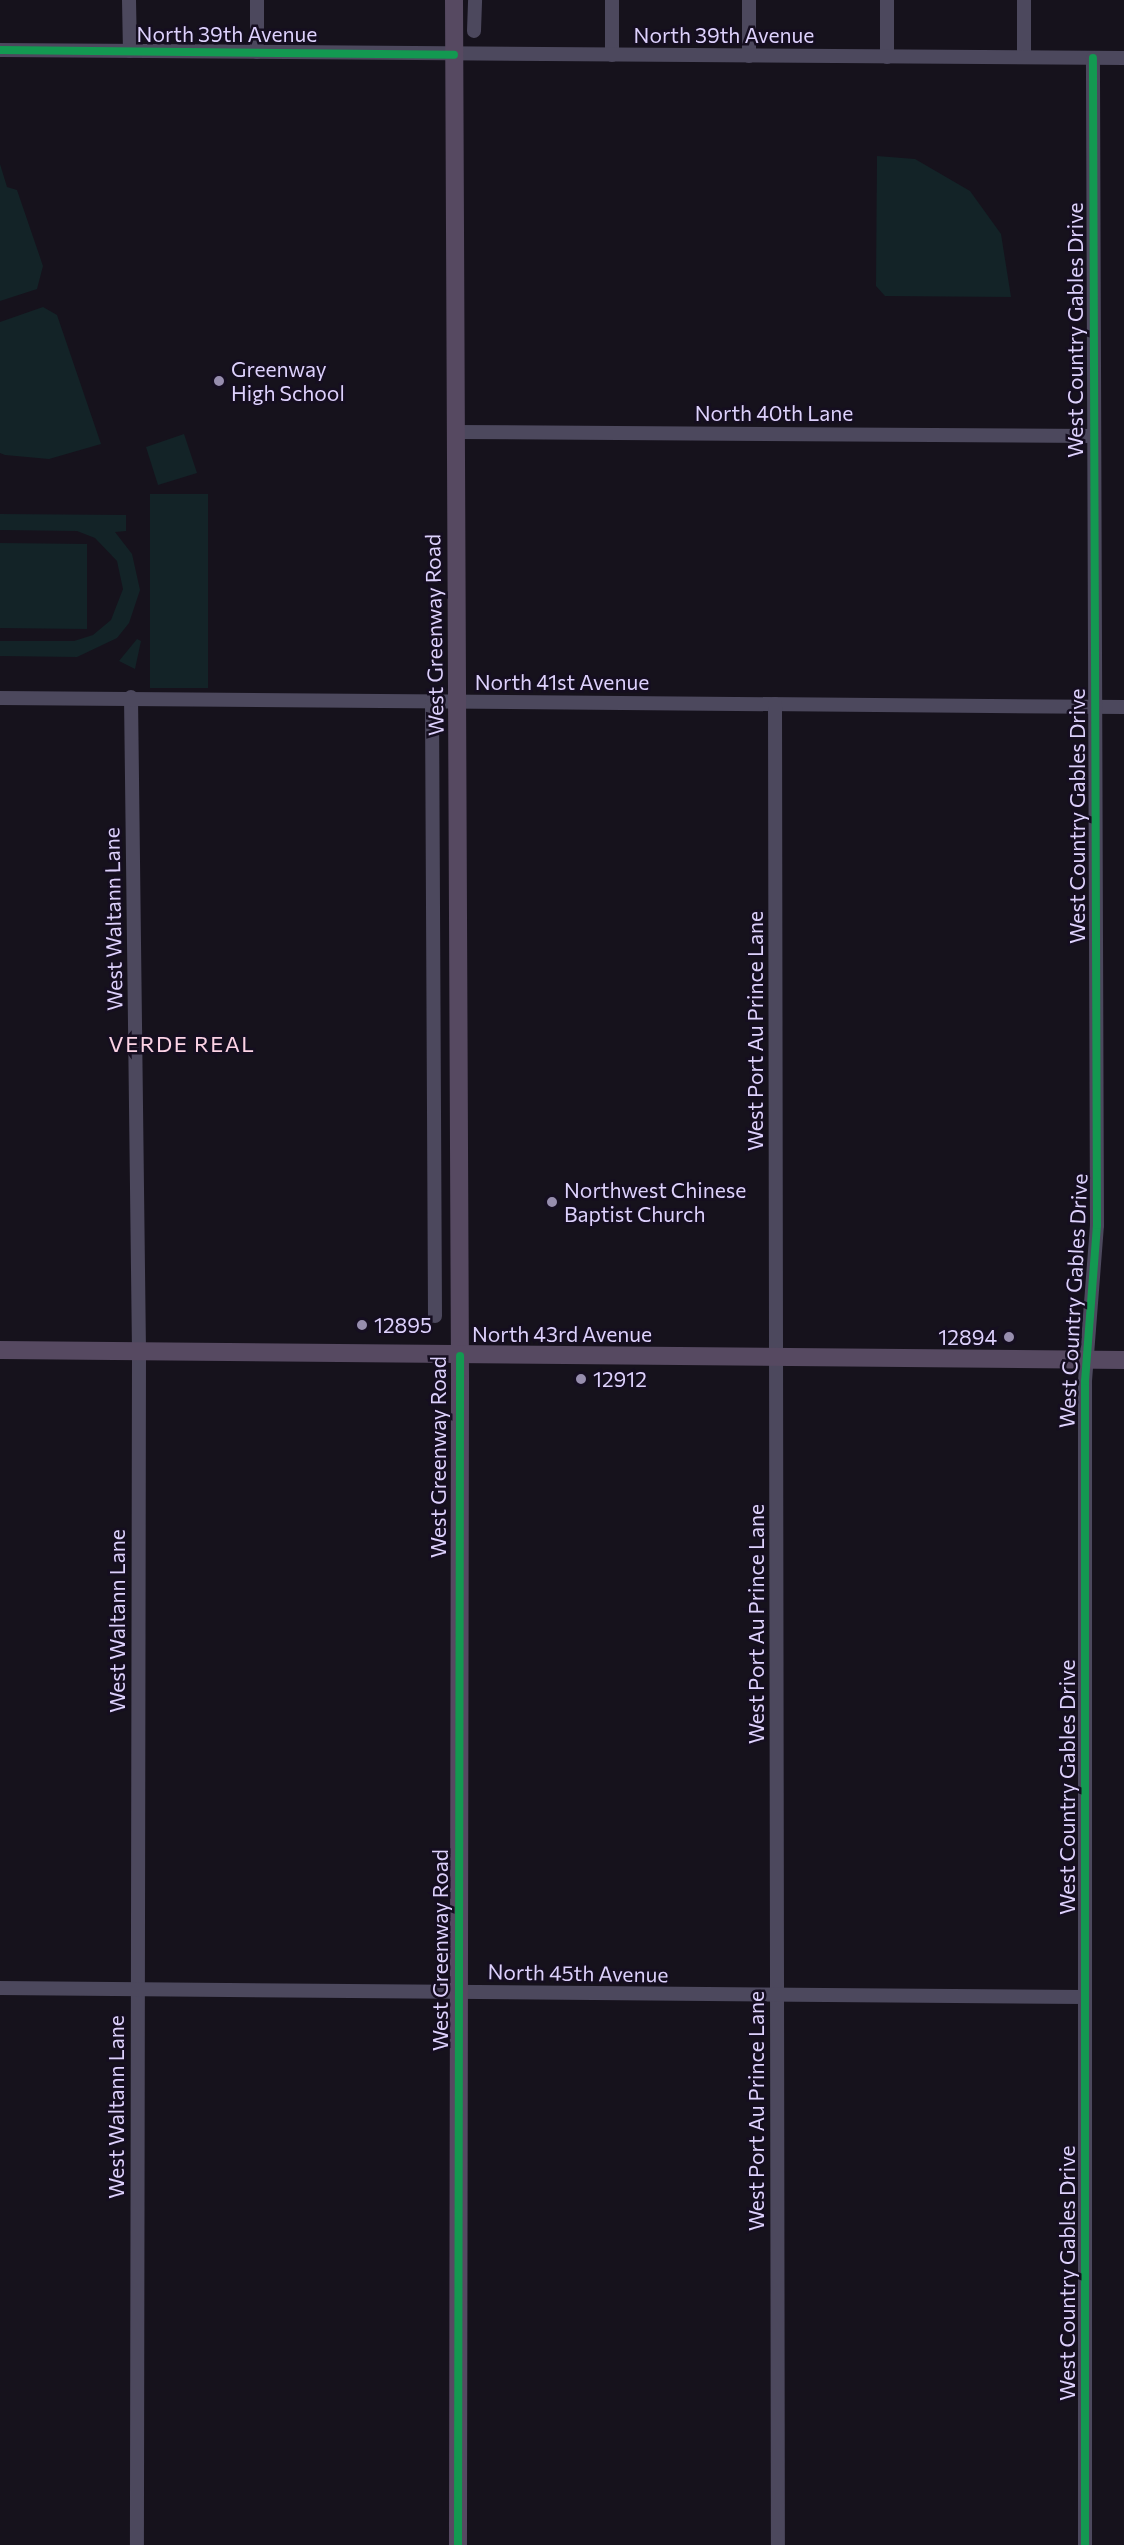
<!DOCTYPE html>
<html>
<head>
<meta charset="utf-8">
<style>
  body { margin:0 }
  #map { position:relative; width:1124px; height:2545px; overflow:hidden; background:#16121c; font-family:Commissioner,sans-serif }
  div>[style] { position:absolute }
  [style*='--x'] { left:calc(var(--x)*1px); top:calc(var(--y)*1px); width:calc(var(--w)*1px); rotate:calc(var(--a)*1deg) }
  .green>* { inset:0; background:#132327 }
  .minor>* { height:14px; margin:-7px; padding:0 7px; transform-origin:7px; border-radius:7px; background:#4c485d }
  .major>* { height:18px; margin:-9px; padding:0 9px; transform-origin:9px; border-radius:9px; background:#564961 }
  .cycleway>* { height:8px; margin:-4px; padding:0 4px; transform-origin:4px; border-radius:4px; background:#139951 }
  .dots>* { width:16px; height:16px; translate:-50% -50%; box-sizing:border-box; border:3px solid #150e20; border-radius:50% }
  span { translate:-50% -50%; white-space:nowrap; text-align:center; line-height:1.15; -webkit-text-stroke:5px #150e20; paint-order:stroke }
  .street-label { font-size:21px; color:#ddd1fc }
  .poi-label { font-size:21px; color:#ddd1fc }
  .left { translate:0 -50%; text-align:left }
  .right { translate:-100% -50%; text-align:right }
  .neighbourhood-label { font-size:22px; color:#fcd3e5; letter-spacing:1.5px }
</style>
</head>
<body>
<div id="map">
  <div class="green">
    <i style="clip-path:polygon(877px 156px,915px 159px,970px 191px,1001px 234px,1011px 297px,885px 296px,876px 286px)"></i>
    <i style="clip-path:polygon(0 164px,7px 187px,17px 190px,43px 266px,37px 289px,0 301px)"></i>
    <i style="clip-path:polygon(43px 307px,57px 315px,101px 444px,49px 459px,5px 455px,0 453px,0 322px)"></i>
    <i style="clip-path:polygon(184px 434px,197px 473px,158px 485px,146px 447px)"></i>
    <i style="clip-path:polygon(150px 494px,208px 494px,208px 688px,150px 688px)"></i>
    <i style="clip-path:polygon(0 514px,126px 515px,126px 531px,115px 532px,132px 554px,140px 590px,129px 623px,117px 638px,77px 657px,0 656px,0 641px,74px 641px,93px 635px,111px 620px,123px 589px,117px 561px,95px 538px,77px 531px,0 530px)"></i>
    <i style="clip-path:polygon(0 543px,87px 544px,87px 629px,0 628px)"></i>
    <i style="clip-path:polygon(137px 639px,141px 641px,135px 669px,119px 661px)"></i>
  </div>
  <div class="minor">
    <i style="--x:129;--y:0;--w:51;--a:88.9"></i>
    <i style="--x:257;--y:0;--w:52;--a:90"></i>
    <i style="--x:612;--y:0;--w:55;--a:90"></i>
    <i style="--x:749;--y:0;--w:56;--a:90"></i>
    <i style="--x:887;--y:0;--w:57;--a:90"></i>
    <i style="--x:1024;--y:0;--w:57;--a:90"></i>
    <i style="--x:474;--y:31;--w:31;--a:-88"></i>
    <i style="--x:0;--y:50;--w:1124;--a:0.41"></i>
    <i style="--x:454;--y:432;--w:639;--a:0.36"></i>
    <i style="--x:131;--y:697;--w:655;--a:89.3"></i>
    <i style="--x:139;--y:1352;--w:1193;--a:90.1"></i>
    <i style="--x:0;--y:698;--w:1124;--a:0.46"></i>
    <i style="--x:432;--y:702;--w:614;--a:89.72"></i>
    <i style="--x:775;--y:704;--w:1841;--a:89.91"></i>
    <i style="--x:0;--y:1988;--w:1084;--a:0.48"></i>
    <i style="--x:1085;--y:2545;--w:1164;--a:-90"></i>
    <i style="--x:1085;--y:1381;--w:156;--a:-85.6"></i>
    <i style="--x:1097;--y:1225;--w:1167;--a:-90.2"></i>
  </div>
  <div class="major">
    <i style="--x:454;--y:0;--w:1383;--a:89.75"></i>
    <i style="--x:460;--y:1383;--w:1162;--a:90.1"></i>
    <i style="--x:0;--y:1350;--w:1124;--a:0.51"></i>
  </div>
  <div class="cycleway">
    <i style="--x:0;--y:50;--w:454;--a:0.6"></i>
    <i style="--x:458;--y:2545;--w:1189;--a:-89.9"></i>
    <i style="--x:1085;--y:2545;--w:1164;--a:-90"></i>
    <i style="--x:1085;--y:1381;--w:156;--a:-85.6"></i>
    <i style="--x:1097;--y:1225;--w:1167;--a:-90.2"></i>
  </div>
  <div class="dots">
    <i style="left:219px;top:381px;background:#978eae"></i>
    <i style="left:552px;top:1202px;background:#978eae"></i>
    <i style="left:362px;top:1325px;background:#978eae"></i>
    <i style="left:1009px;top:1337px;background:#978eae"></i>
    <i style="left:581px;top:1379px;background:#978eae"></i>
  </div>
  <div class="street-label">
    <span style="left:227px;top:34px">North 39th Avenue</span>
    <span style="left:724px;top:35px">North 39th Avenue</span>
    <span style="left:1075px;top:330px;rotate:-90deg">West Country Gables Drive</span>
    <span style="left:774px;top:413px">North 40th Lane</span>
    <span style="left:434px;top:635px;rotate:-91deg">West Greenway Road</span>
    <span style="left:562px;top:682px">North 41st Avenue</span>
    <span style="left:1077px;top:816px;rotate:-90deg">West Country Gables Drive</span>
    <span style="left:113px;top:919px;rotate:-91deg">West Waltann Lane</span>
    <span style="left:755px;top:1031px;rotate:-90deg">West Port Au Prince Lane</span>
    <span style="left:1073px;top:1301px;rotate:-87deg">West Country Gables Drive</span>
    <span style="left:562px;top:1334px">North 43rd Avenue</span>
    <span style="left:438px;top:1457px;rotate:-90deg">West Greenway Road</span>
    <span style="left:117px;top:1621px;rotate:-90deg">West Waltann Lane</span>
    <span style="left:756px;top:1624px;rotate:-90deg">West Port Au Prince Lane</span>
    <span style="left:1067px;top:1787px;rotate:-90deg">West Country Gables Drive</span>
    <span style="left:440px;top:1950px;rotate:-90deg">West Greenway Road</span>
    <span style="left:578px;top:1973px;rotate:1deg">North 45th Avenue</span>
    <span style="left:116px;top:2107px;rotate:-90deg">West Waltann Lane</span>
    <span style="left:756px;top:2111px;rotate:-90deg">West Port Au Prince Lane</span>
    <span style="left:1067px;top:2273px;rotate:-90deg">West Country Gables Drive</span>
  </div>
  <div class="poi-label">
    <span class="left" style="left:231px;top:381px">Greenway<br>High School</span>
    <span class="left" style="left:564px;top:1202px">Northwest Chinese<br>Baptist Church</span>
    <span class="left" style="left:374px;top:1325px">12895</span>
    <span class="right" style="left:997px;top:1337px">12894</span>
    <span class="left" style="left:593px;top:1379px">12912</span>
  </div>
  <div class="neighbourhood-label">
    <span style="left:182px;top:1044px">VERDE REAL</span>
  </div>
</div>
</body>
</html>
